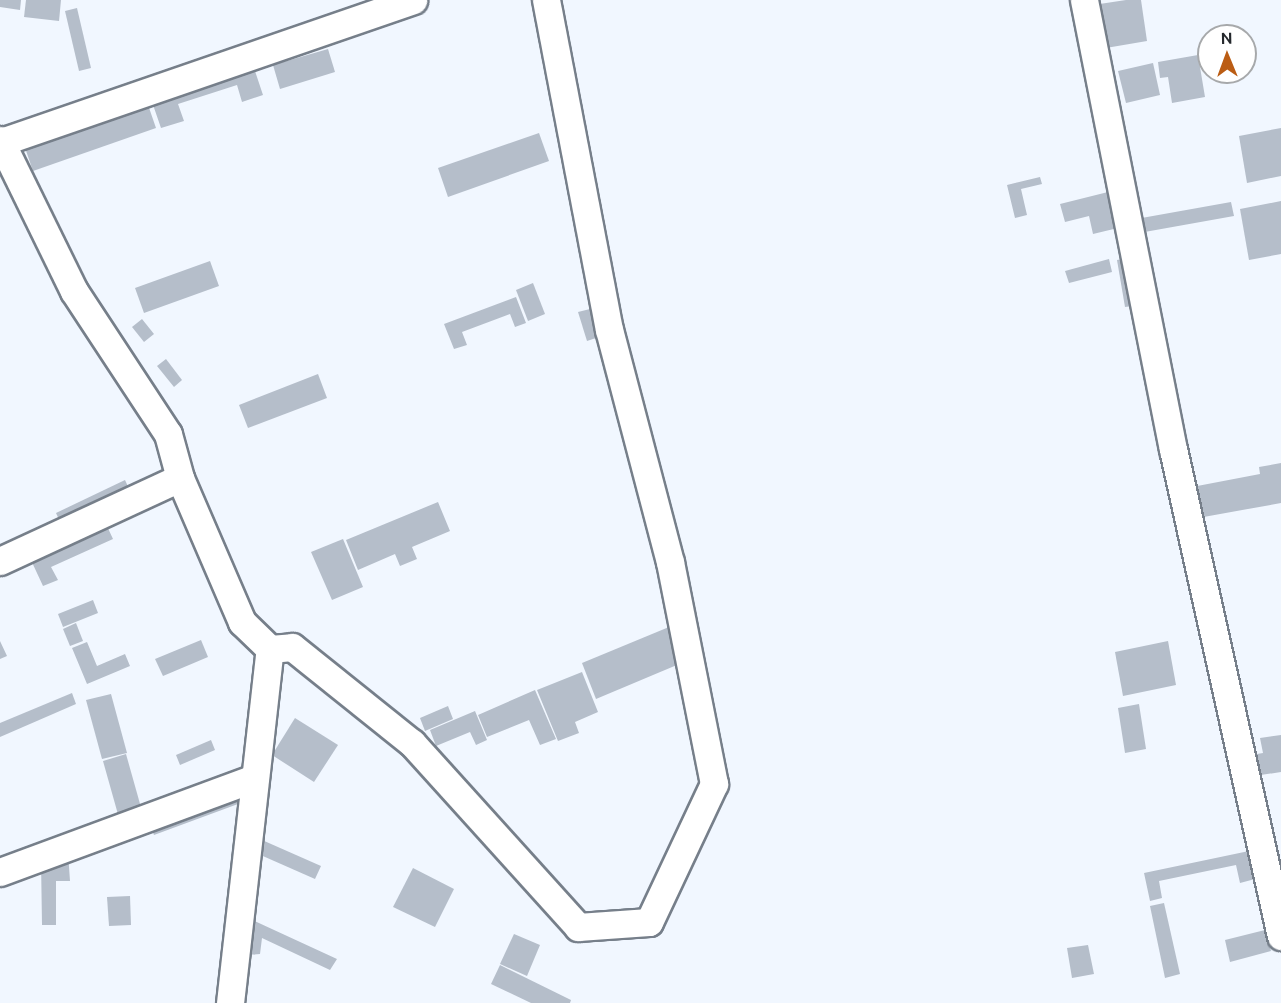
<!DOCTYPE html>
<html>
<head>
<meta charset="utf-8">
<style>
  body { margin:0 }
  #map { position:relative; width:1281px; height:1003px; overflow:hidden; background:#f1f7ff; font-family:Ubuntu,sans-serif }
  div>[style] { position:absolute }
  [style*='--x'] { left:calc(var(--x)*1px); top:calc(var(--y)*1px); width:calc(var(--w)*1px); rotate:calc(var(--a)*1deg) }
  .building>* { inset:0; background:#b5beca }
  .roads { filter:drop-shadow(2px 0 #767f8a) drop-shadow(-2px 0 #767f8a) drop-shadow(0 2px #767f8a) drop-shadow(0 -2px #767f8a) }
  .minor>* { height:27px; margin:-13.5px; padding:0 13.5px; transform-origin:13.5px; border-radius:13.5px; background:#fff }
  span { translate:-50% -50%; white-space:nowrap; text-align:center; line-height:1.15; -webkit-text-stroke:6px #fff; paint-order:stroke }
  .north { position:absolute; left:1197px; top:24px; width:60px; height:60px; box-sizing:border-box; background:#fff; border:2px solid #a7a9ab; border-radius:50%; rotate:359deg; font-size:16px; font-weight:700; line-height:24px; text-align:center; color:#24282c }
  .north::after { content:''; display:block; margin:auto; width:21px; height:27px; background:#bb5d14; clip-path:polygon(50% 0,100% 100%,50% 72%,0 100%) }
</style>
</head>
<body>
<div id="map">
  <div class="building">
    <i style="clip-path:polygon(0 0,21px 0,20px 10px,0 7px)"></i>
    <i style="clip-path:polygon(26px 0,61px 0,59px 21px,24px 17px)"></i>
    <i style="clip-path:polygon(1126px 0,1141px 0,1147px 41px,1100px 49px,1093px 5px)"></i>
    <i style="clip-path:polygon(77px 8px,91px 68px,79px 71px,65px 11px)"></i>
    <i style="clip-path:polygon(328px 49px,335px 72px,280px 89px,273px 65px)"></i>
    <i style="clip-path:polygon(1198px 55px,1205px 97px,1172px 103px,1168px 77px,1160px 78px,1158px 62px)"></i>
    <i style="clip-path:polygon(1153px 63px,1160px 95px,1126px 103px,1118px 71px)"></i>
    <i style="clip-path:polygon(253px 65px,263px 95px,242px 102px,237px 85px,178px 104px,184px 121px,161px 128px,151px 99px)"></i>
    <i style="clip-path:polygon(146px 99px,156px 128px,33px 171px,23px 142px)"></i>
    <i style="clip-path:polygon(1281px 128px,1281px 176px,1247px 183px,1239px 136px)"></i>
    <i style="clip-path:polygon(539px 133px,549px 161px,448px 197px,438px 168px)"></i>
    <i style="clip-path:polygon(1040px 177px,1042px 184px,1021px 189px,1027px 215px,1015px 218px,1007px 185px)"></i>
    <i style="clip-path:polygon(1112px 191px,1122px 227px,1093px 234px,1089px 216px,1065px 222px,1060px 204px)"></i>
    <i style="clip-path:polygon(1281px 201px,1281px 254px,1249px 260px,1240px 209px)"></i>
    <i style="clip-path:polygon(1231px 202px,1234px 216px,1139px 233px,1136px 219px)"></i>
    <i style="clip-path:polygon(1133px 257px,1140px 305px,1125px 307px,1117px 260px)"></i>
    <i style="clip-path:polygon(1109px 259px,1112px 272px,1069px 283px,1065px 271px)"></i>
    <i style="clip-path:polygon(210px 261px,219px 286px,144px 313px,135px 288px)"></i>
    <i style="clip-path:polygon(533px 283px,545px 314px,528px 321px,516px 290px)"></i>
    <i style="clip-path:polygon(516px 297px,526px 323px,515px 327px,510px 314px,462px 332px,467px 345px,454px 349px,444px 324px)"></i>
    <i style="clip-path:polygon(594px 308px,602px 336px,587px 341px,578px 312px)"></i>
    <i style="clip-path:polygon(142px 319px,154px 334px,144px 342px,132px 327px)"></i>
    <i style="clip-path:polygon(166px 359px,182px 380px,174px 387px,157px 366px)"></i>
    <i style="clip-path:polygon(318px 374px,327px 398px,248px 428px,239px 405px)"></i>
    <i style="clip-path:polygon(1281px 463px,1281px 503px,1198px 518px,1192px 487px,1260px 474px,1259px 467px)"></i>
    <i style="clip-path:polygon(125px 480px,130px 491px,61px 524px,56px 513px)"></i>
    <i style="clip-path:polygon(438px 502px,450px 531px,412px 547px,417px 559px,400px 566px,395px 554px,358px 570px,346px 540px)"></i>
    <i style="clip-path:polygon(106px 524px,113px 539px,51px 567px,58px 580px,43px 586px,30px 558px)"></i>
    <i style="clip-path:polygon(343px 539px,363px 587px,332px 600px,311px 552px)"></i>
    <i style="clip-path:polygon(93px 600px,98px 613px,63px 627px,58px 614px)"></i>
    <i style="clip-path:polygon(76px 623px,83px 641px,70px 646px,63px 629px)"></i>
    <i style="clip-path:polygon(669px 627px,684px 662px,596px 699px,582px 663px)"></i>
    <i style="clip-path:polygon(201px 640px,208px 657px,163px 676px,155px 659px)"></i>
    <i style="clip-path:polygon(0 641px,7px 656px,0 659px)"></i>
    <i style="clip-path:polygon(1168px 641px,1176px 685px,1123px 696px,1115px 652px)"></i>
    <i style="clip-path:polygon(87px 642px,97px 666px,125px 654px,130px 666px,87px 684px,72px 648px)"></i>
    <i style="clip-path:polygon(582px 672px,598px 712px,575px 722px,579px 733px,558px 741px,537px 690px)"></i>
    <i style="clip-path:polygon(535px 690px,556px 739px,540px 745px,529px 720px,487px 737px,478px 715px)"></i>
    <i style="clip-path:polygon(72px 693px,76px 704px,0 737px,0 723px)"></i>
    <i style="clip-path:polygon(111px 694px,127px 753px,102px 759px,86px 700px)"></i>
    <i style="clip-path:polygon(1139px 704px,1146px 749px,1125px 753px,1118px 708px)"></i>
    <i style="clip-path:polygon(448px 706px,453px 719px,425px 731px,420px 718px)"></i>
    <i style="clip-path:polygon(475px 711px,487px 740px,476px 745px,470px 732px,436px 746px,430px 730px)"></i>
    <i style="clip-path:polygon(295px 718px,338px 745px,314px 782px,272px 755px)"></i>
    <i style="clip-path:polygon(1281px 735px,1281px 772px,1254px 776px,1251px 755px,1263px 753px,1260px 738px)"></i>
    <i style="clip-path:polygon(211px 740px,215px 750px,180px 765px,176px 755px)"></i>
    <i style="clip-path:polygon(126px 754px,142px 811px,119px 818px,103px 761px)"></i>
    <i style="clip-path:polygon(233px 792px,238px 804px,154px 835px,149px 823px)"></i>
    <i style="clip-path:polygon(262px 840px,321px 866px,315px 879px,256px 853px)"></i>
    <i style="clip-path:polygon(1249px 851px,1255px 879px,1240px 883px,1236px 865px,1159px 881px,1162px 898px,1150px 901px,1144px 873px)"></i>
    <i style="clip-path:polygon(68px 852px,70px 881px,56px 881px,56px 925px,42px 925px,41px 861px)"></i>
    <i style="clip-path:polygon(413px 868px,454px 889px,435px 927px,393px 907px)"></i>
    <i style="clip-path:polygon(130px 896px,131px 925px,109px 926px,107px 897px)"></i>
    <i style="clip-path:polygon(1164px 903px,1180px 974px,1165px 978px,1150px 906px)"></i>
    <i style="clip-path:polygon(250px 919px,337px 959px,330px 970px,262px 938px,260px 954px,246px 955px)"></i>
    <i style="clip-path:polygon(1265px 930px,1271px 951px,1230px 962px,1225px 940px)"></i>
    <i style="clip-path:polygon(514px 934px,540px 945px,527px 976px,500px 964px)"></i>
    <i style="clip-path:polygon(1088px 945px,1094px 974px,1072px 978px,1067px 948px)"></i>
    <i style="clip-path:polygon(500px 965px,571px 1000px,570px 1003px,531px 1003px,491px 984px)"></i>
  </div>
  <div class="roads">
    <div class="minor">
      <i style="--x:1084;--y:0;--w:458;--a:78.8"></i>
      <i style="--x:1173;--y:449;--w:499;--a:77.5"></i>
      <i style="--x:0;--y:140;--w:168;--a:63.9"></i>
      <i style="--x:74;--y:291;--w:171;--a:56.7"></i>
      <i style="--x:168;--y:434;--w:46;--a:74.7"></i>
      <i style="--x:180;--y:478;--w:157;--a:66.7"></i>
      <i style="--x:242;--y:622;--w:39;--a:44"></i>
      <i style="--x:1;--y:142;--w:436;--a:-19"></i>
      <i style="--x:0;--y:561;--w:198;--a:-24.8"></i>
      <i style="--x:270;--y:649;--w:22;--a:-5"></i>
      <i style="--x:292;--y:647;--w:154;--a:38.7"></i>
      <i style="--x:412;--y:743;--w:248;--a:47.9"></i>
      <i style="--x:578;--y:927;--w:71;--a:-4"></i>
      <i style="--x:649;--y:922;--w:153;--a:-64.8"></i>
      <i style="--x:714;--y:784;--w:226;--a:-101.2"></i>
      <i style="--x:670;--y:562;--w:240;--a:-104.7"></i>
      <i style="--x:609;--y:330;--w:336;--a:-100.8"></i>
      <i style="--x:0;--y:872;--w:271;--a:-20.3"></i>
      <i style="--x:230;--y:1003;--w:356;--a:-83.6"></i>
    </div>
  </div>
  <div class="north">N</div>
</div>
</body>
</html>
